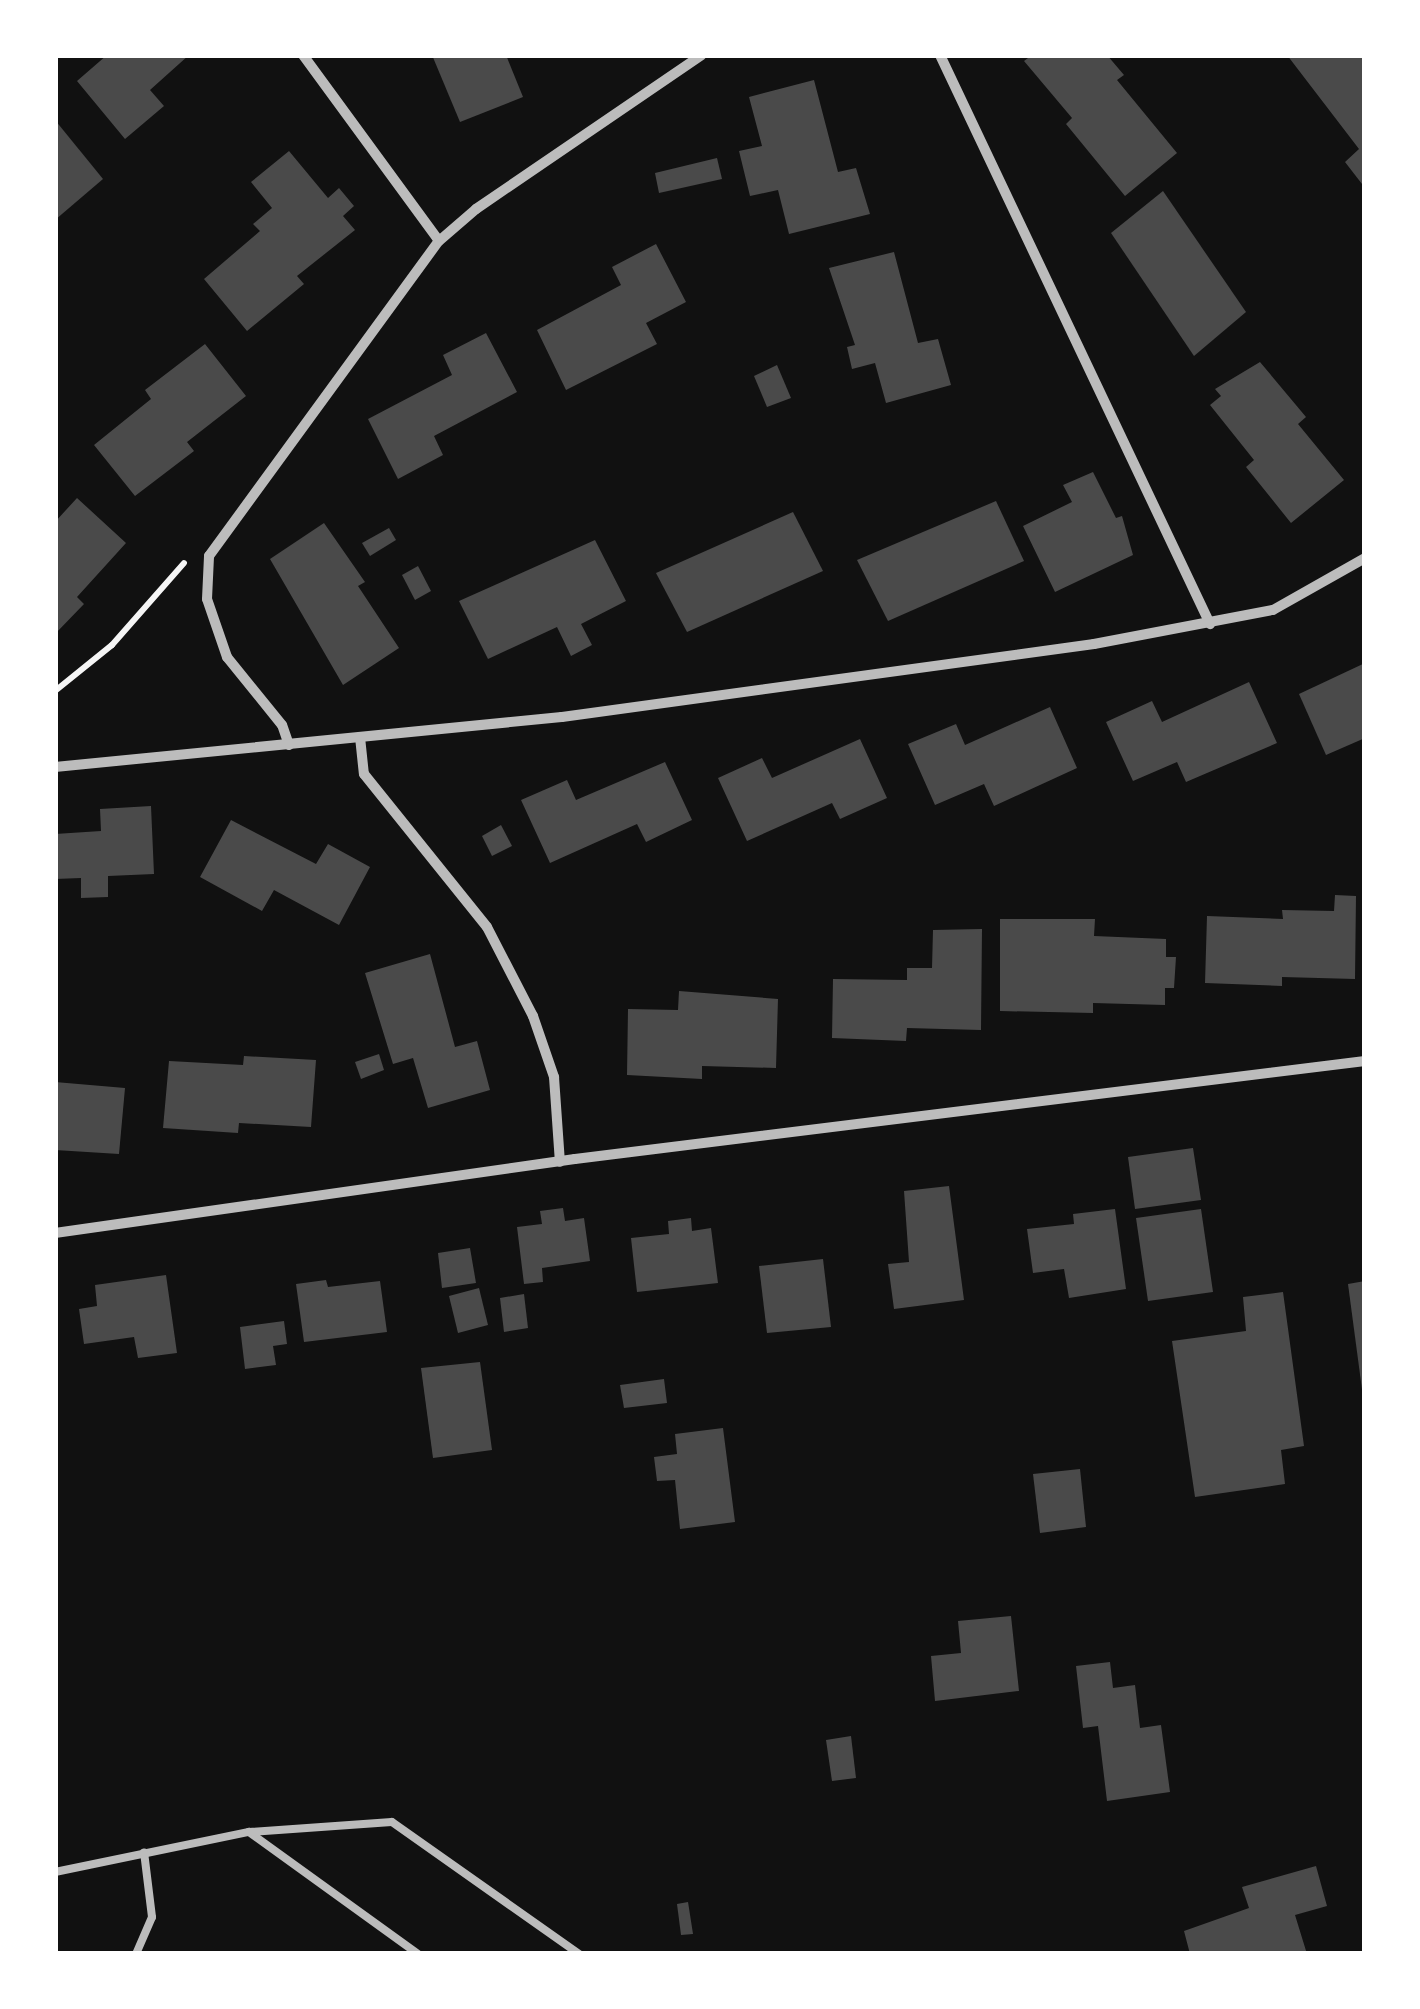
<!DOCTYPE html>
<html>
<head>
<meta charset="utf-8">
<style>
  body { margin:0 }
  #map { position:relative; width:1420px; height:2009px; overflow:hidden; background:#111; font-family:Arial,sans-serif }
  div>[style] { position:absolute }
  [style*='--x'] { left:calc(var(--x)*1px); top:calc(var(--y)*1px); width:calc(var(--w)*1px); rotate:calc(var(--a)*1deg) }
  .building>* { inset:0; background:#4a4a4a }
  .path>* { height:6px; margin:-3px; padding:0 3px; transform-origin:3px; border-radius:3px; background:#f5f5f5 }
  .service>* { height:8px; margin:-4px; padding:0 4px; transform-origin:4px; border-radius:4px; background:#bcbcbc }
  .minor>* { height:10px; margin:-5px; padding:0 5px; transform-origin:5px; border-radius:5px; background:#bcbcbc }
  span { translate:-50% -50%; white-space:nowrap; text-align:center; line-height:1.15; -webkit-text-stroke:8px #fff; paint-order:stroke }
  .frame { position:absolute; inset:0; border:58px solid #fff; pointer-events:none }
</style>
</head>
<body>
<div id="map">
  <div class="building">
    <i style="clip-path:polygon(107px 55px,189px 55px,150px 90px,164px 106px,125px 139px,77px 81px)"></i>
    <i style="clip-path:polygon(432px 55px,506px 55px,523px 97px,460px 122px)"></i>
    <i style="clip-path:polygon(1032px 55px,1107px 55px,1124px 75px,1117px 80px,1177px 153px,1125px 196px,1066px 124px,1072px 118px,1024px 61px)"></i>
    <i style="clip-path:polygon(1287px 55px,1365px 55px,1362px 184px,1345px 162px,1359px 149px)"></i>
    <i style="clip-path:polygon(814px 80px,838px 172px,856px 168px,870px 214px,789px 234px,778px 190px,750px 196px,739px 151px,762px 146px,749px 97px)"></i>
    <i style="clip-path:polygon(55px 120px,103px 179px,55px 220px)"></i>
    <i style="clip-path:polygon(289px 151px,328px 198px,339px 188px,354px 206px,343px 216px,355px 230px,297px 276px,304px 284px,247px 331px,204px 279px,260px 231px,253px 224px,272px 208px,251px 182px)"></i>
    <i style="clip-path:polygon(717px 158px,722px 179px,659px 193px,655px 173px)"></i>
    <i style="clip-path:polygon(1163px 191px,1246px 312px,1194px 356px,1111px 233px)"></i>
    <i style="clip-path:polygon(656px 244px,686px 302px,646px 323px,657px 344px,566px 390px,537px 330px,621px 285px,612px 267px)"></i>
    <i style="clip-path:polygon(894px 252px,918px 343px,938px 339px,951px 385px,886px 403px,875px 363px,852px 369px,847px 347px,855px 345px,829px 268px)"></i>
    <i style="clip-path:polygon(486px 333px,517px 392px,434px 436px,443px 455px,398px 479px,368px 419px,452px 375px,443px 355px)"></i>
    <i style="clip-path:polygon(205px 344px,246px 396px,187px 442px,194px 451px,135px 496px,94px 445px,151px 399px,145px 390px)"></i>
    <i style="clip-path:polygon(1260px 362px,1306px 417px,1298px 424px,1344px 480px,1291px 523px,1246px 467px,1254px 460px,1210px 405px,1221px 396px,1215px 389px)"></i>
    <i style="clip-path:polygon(777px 365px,791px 398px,767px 407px,754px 376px)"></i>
    <i style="clip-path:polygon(1093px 472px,1116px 518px,1122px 516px,1133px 555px,1055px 592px,1023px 526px,1072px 502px,1063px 485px)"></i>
    <i style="clip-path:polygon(77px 498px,126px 543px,77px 597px,84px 604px,55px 634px,55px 522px)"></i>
    <i style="clip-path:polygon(996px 501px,1024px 561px,888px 621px,857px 560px)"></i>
    <i style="clip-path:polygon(793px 512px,823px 571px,687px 632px,656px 573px)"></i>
    <i style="clip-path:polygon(324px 523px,365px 582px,358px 586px,399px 648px,343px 685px,270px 559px)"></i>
    <i style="clip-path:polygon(389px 528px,396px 540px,370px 556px,362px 543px)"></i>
    <i style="clip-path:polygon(595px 540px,626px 601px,581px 624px,592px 645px,571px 656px,557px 627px,488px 659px,459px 601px)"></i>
    <i style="clip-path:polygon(418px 566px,431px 591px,415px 600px,402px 575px)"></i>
    <i style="clip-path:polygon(1365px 663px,1365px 738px,1326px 755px,1299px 694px)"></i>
    <i style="clip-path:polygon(1249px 682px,1277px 743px,1186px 782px,1177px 762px,1133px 781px,1106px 722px,1152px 701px,1162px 722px)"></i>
    <i style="clip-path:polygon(1050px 707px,1077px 768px,994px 806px,984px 784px,935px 805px,908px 744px,956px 724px,965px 745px)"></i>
    <i style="clip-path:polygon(860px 739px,887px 798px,840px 819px,832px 803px,747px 841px,718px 778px,762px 758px,772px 778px)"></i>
    <i style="clip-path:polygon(665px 762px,692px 820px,646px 842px,637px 824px,550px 863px,521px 800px,567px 780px,576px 800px)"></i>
    <i style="clip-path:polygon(151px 806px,154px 874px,108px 876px,108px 897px,81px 898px,81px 878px,55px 879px,55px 834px,101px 831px,100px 809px)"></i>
    <i style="clip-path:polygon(231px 820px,316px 864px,328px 844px,370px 867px,339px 925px,274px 890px,262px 911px,200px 877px)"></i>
    <i style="clip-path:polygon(501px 825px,512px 846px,492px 856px,482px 836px)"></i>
    <i style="clip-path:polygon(1335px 895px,1356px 896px,1355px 979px,1282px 977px,1282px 986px,1205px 983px,1207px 916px,1283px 919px,1282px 910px,1334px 911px)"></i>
    <i style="clip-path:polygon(1000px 919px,1095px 919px,1094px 936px,1166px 939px,1166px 957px,1176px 957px,1174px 988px,1165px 988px,1165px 1005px,1093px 1003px,1093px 1013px,1000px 1011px)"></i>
    <i style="clip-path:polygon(982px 929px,981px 1030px,907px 1028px,906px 1041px,832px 1038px,833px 979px,907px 980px,907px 968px,932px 968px,933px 930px)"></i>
    <i style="clip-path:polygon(430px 954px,455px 1047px,477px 1041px,490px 1090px,428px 1108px,413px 1058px,393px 1064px,365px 973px)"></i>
    <i style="clip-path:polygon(679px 991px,778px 999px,776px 1068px,702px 1066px,702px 1079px,627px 1075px,628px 1009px,678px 1010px)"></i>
    <i style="clip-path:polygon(379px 1054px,384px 1070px,361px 1079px,355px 1062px)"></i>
    <i style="clip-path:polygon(244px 1056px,316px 1060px,311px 1127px,239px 1123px,238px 1133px,163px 1128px,169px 1061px,243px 1065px)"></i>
    <i style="clip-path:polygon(55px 1082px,125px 1088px,119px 1154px,55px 1150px)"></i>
    <i style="clip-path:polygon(1193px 1148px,1201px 1200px,1135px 1209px,1128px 1157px)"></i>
    <i style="clip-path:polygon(949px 1186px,964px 1300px,894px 1309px,888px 1264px,909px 1262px,904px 1191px)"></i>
    <i style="clip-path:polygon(563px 1208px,565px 1221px,584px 1218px,590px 1261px,542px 1268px,543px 1282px,524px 1284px,517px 1227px,542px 1224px,540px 1211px)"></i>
    <i style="clip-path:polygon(1115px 1209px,1126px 1289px,1069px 1298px,1064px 1269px,1033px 1273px,1027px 1229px,1074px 1224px,1073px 1214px)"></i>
    <i style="clip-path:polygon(1201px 1209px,1213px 1292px,1148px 1301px,1136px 1218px)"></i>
    <i style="clip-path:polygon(691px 1218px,692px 1231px,711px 1228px,718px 1283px,637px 1292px,631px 1238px,669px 1234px,668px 1221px)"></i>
    <i style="clip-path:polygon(470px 1248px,476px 1283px,442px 1288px,438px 1253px)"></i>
    <i style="clip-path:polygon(823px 1259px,831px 1327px,767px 1333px,759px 1266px)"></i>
    <i style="clip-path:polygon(166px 1275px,177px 1353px,138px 1358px,134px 1337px,84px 1344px,79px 1309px,97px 1306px,95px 1285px)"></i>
    <i style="clip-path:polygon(326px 1280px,328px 1287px,380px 1281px,387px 1332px,304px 1342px,296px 1284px)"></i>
    <i style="clip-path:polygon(1365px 1281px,1365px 1397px,1363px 1397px,1348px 1284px)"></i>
    <i style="clip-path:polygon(479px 1288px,488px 1325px,458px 1333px,449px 1296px)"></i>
    <i style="clip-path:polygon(1283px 1292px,1304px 1446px,1281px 1450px,1285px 1484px,1195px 1497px,1172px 1341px,1246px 1331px,1243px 1297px)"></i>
    <i style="clip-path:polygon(524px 1294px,528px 1328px,504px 1332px,500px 1298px)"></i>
    <i style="clip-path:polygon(284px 1321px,287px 1344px,273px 1346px,276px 1365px,245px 1369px,240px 1327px)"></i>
    <i style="clip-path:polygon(480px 1362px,492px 1450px,433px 1458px,421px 1368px)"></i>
    <i style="clip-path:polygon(664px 1379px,667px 1403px,624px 1408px,620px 1385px)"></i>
    <i style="clip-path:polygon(723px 1428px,735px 1522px,680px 1529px,675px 1480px,657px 1481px,654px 1457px,677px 1454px,675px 1434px)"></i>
    <i style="clip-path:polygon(1080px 1469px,1086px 1527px,1040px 1533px,1033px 1474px)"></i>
    <i style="clip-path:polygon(1011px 1616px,1019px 1691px,935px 1701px,931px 1656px,961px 1653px,958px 1621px)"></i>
    <i style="clip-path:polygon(1110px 1662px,1113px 1688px,1135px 1685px,1140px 1728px,1161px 1725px,1170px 1792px,1107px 1801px,1098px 1726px,1083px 1728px,1076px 1666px)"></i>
    <i style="clip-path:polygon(851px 1736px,856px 1778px,832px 1781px,826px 1740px)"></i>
    <i style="clip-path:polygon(1316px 1866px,1327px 1906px,1295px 1915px,1307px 1954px,1190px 1954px,1184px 1931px,1249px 1908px,1242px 1887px)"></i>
    <i style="clip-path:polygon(688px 1902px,693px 1934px,681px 1935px,677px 1904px)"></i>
  </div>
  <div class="path">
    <i style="--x:55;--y:691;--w:73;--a:-38.9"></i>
    <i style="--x:112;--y:645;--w:109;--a:-48.7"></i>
  </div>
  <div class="service">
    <i style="--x:249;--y:1832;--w:208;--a:35.8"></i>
    <i style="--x:55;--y:1872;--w:198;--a:-11.7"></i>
    <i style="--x:249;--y:1832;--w:143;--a:-4"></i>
    <i style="--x:392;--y:1822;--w:229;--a:35.2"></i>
    <i style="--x:136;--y:1954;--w:40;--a:-66.6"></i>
    <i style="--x:152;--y:1917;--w:65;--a:-97"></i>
  </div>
  <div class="minor">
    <i style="--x:303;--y:55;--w:230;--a:53.8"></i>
    <i style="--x:940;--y:55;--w:630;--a:64.61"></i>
    <i style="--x:360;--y:737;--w:37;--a:84"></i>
    <i style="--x:364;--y:774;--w:196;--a:51.2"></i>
    <i style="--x:487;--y:927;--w:100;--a:62.7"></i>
    <i style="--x:533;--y:1016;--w:65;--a:71"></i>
    <i style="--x:554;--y:1077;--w:85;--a:86"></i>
    <i style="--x:289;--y:745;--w:21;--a:-109"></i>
    <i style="--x:282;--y:725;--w:87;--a:-129"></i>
    <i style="--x:227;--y:657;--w:61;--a:-109"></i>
    <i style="--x:207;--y:599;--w:43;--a:-87.3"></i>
    <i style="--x:209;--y:556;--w:390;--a:-53.9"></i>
    <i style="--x:439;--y:241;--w:49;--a:-40.9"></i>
    <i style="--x:476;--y:209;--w:273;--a:-34.3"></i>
    <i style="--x:55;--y:767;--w:509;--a:-5.63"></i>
    <i style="--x:562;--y:717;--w:537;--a:-7.81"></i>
    <i style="--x:1094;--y:644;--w:182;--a:-10.8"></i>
    <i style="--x:1273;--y:610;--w:106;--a:-29.5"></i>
    <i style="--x:55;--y:1233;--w:525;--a:-8.1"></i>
    <i style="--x:575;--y:1159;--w:796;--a:-7.07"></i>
  </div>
  <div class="frame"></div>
</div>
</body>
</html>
